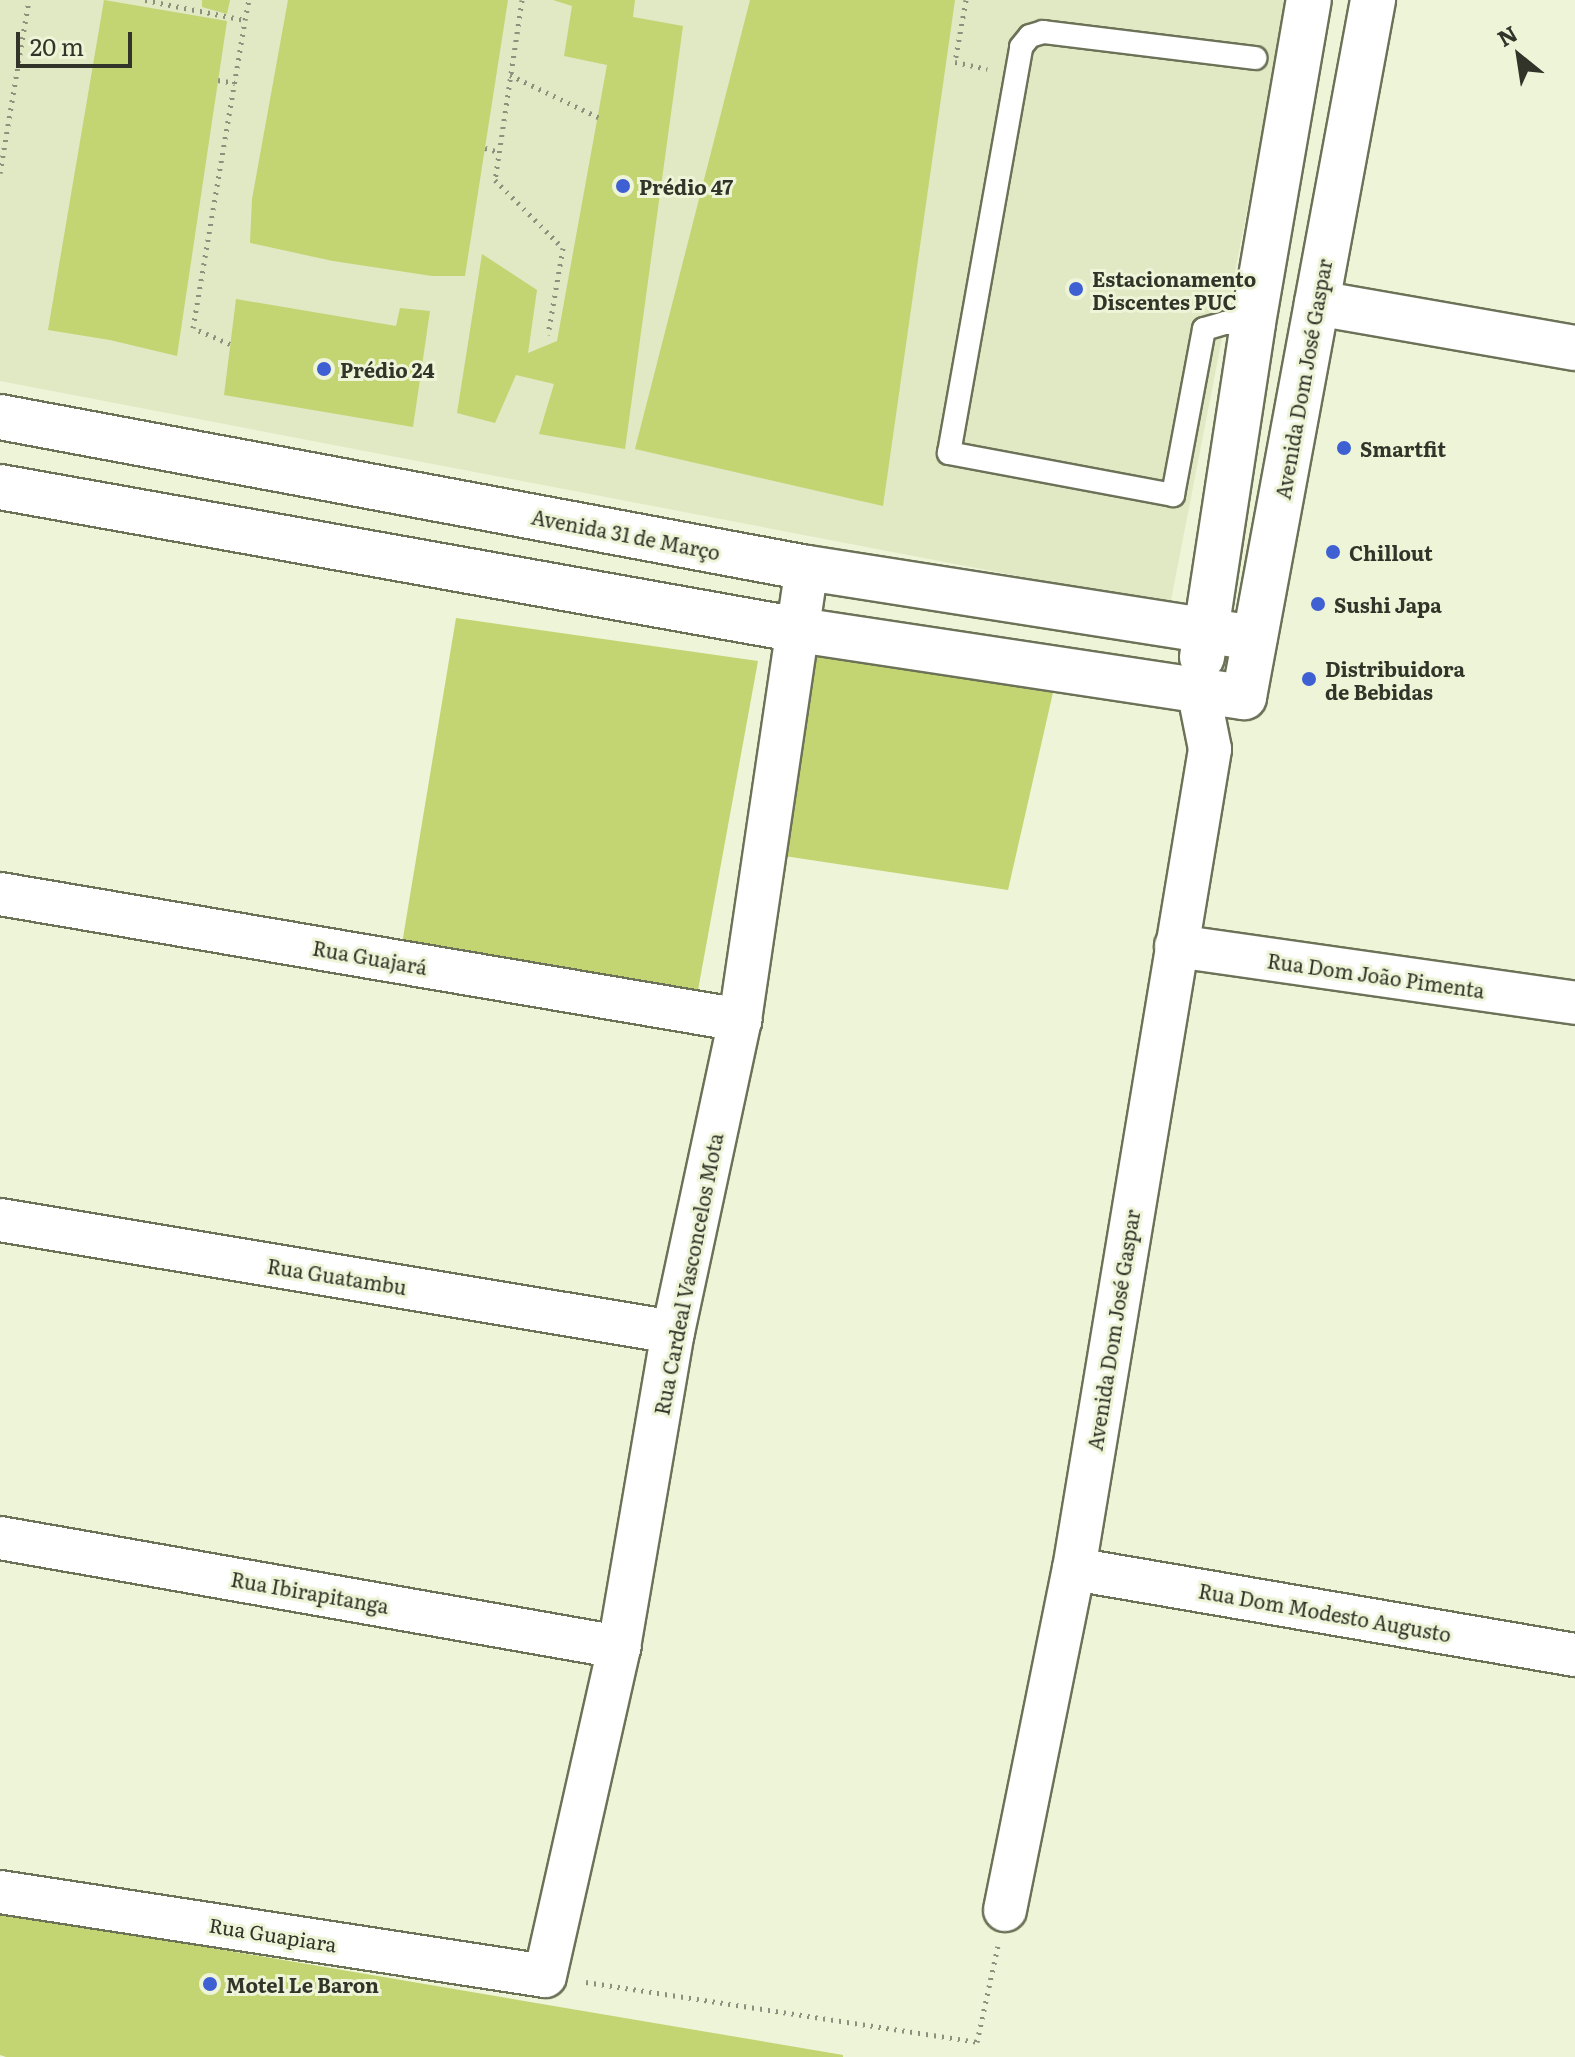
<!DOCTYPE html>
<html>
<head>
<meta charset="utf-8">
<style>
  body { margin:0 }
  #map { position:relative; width:1575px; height:2057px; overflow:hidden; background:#edf4d7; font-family:Literata,serif }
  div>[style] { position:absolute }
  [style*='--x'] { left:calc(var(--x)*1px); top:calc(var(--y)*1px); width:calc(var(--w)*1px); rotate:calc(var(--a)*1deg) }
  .built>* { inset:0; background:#e0e8c4 }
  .building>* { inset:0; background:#c3d473 }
  .path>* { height:5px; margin-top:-2.5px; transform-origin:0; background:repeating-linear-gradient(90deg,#8c917d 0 2px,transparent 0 8px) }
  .roads { filter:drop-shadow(2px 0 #6c7258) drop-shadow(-2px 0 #6c7258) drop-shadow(0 2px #6c7258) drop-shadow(0 -2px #6c7258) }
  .lane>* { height:22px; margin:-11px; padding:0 11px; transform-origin:11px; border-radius:11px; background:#fff }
  .street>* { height:42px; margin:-21px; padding:0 21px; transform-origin:21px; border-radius:21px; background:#fff }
  .secondary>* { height:44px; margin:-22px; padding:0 22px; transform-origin:22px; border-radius:22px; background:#fff }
  .dots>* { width:22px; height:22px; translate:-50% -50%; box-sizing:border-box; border:4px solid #edf4d7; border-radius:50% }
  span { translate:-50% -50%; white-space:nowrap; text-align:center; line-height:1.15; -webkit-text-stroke:6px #edf4d7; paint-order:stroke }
  .poi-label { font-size:20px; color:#323429; font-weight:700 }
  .left { translate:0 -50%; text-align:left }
  .street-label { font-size:20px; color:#323429 }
  .north { position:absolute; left:1479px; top:16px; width:80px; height:80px; -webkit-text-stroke:6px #edf4d7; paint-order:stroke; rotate:330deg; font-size:22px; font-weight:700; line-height:32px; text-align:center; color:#323429 }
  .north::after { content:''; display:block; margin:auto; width:28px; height:36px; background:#323429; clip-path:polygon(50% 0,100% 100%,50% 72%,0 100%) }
  .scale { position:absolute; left:16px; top:32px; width:116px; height:36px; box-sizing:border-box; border:4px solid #323429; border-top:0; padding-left:10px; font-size:24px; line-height:28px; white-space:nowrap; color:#323429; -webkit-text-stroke:6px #edf4d7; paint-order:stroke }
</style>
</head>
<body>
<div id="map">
  <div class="built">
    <i style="clip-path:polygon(0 0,1288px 0,1170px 605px,0 381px)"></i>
  </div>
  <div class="building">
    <i style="clip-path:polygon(104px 0,227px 21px,177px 356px,110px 340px,48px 330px)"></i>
    <i style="clip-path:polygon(202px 0,230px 0,227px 14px,202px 7px)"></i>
    <i style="clip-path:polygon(288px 0,508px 0,465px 276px,432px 276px,333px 261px,250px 243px,252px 199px)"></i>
    <i style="clip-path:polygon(553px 0,635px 0,633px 17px,683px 26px,625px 449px,539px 434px,554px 384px,516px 375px,495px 423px,457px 413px,482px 254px,537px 290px,528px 353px,557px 341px,607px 65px,564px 56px,572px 6px)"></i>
    <i style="clip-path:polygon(750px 0,955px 0,883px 506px,635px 449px)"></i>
    <i style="clip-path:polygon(236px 299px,396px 326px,400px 308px,430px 311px,413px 427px,224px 395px)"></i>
    <i style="clip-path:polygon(456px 618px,758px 661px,694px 1012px,399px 962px)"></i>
    <i style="clip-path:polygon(813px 650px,1054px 688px,1008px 890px,778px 855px)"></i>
    <i style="clip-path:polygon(0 1912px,843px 2055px,843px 2057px,6px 2057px,0 2055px)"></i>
  </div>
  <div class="path">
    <i style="--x:145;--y:0;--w:102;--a:11.3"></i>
    <i style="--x:245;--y:20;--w:20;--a:-79"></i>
    <i style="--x:522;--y:0;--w:182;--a:98.5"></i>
    <i style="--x:495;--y:180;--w:96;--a:45"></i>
    <i style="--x:563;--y:248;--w:88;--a:99.8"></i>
    <i style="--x:966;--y:0;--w:63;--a:100.1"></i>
    <i style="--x:955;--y:62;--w:33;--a:12"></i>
    <i style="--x:510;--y:75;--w:98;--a:25.5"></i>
    <i style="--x:218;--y:80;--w:17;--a:10"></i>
    <i style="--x:485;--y:148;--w:15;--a:16"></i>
    <i style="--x:0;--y:173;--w:175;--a:-80.5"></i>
    <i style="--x:230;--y:344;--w:40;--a:-156.6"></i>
    <i style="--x:193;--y:328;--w:312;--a:-80.4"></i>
    <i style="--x:586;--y:1982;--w:396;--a:8.7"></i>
    <i style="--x:977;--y:2042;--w:98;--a:-77.7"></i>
  </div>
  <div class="roads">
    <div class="lane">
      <i style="--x:1253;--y:323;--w:28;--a:180"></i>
      <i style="--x:1225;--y:323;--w:22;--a:164"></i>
      <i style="--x:1204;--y:329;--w:169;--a:100.6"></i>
      <i style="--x:1173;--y:495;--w:228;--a:-169.4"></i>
      <i style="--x:949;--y:453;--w:412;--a:-79.9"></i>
      <i style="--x:1021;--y:47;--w:14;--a:-51"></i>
      <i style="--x:1030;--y:36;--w:14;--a:-17"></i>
      <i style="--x:1043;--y:32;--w:214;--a:7"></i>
    </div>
    <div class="street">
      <i style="--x:0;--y:894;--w:751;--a:9.66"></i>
      <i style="--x:1176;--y:946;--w:403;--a:8.1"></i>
      <i style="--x:0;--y:1220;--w:682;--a:9.45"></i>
      <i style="--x:0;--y:1538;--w:629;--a:9.99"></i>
      <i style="--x:1074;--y:1569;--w:508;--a:9.74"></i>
      <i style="--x:0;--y:1892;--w:551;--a:8.76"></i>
      <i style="--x:545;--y:1976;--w:337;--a:-77.3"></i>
      <i style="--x:619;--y:1647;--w:320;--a:-80.3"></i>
      <i style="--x:673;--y:1332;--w:319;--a:-77.9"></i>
      <i style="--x:740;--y:1020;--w:457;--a:-81.6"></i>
      <i style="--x:1005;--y:1910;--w:348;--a:-78.6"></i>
      <i style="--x:1074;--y:1569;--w:831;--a:-80.58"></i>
      <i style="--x:1210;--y:749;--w:61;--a:-101.3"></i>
    </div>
    <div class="secondary">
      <i style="--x:1317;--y:303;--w:262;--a:9.9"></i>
      <i style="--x:0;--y:417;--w:821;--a:10.6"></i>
      <i style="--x:807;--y:568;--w:453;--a:8.9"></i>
      <i style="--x:0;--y:487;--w:812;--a:10.15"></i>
      <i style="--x:799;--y:630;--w:450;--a:8.6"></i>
      <i style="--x:1244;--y:697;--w:709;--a:-79.51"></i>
      <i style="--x:1202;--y:657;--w:338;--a:-81.3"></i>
      <i style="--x:1253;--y:323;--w:328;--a:-80.2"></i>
    </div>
  </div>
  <div class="dots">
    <i style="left:623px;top:186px;background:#3e60d2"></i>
    <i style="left:1076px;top:289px;background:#3e60d2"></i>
    <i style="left:324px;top:369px;background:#3e60d2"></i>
    <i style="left:1344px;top:448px;background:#3e60d2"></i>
    <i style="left:1333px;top:552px;background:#3e60d2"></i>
    <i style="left:1318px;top:604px;background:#3e60d2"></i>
    <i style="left:1309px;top:679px;background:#3e60d2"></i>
    <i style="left:210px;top:1984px;background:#3e60d2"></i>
  </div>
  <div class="poi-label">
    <span class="left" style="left:639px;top:186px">Prédio 47</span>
    <span class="left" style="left:1092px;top:290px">Estacionamento<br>Discentes PUC</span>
    <span class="left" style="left:340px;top:369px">Prédio 24</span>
    <span class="left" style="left:1360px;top:448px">Smartfit</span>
    <span class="left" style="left:1349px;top:552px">Chillout</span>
    <span class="left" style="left:1334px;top:604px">Sushi Japa</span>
    <span class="left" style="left:1325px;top:680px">Distribuidora<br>de Bebidas</span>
    <span class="left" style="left:226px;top:1984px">Motel Le Baron</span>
  </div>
  <div class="street-label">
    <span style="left:1303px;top:379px;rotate:-80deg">Avenida Dom José Gaspar</span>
    <span style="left:626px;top:534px;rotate:11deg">Avenida 31 de Março</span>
    <span style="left:370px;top:957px;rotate:10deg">Rua Guajará</span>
    <span style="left:1376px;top:975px;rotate:8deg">Rua Dom João Pimenta</span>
    <span style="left:688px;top:1274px;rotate:-79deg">Rua Cardeal Vasconcelos Mota</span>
    <span style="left:337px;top:1276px;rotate:9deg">Rua Guatambu</span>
    <span style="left:1113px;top:1330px;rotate:-81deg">Avenida Dom José Gaspar</span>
    <span style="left:310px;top:1592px;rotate:10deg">Rua Ibirapitanga</span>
    <span style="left:1325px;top:1612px;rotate:10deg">Rua Dom Modesto Augusto</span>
    <span style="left:273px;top:1934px;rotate:9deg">Rua Guapiara</span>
  </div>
  <div class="north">N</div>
  <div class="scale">20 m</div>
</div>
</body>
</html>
